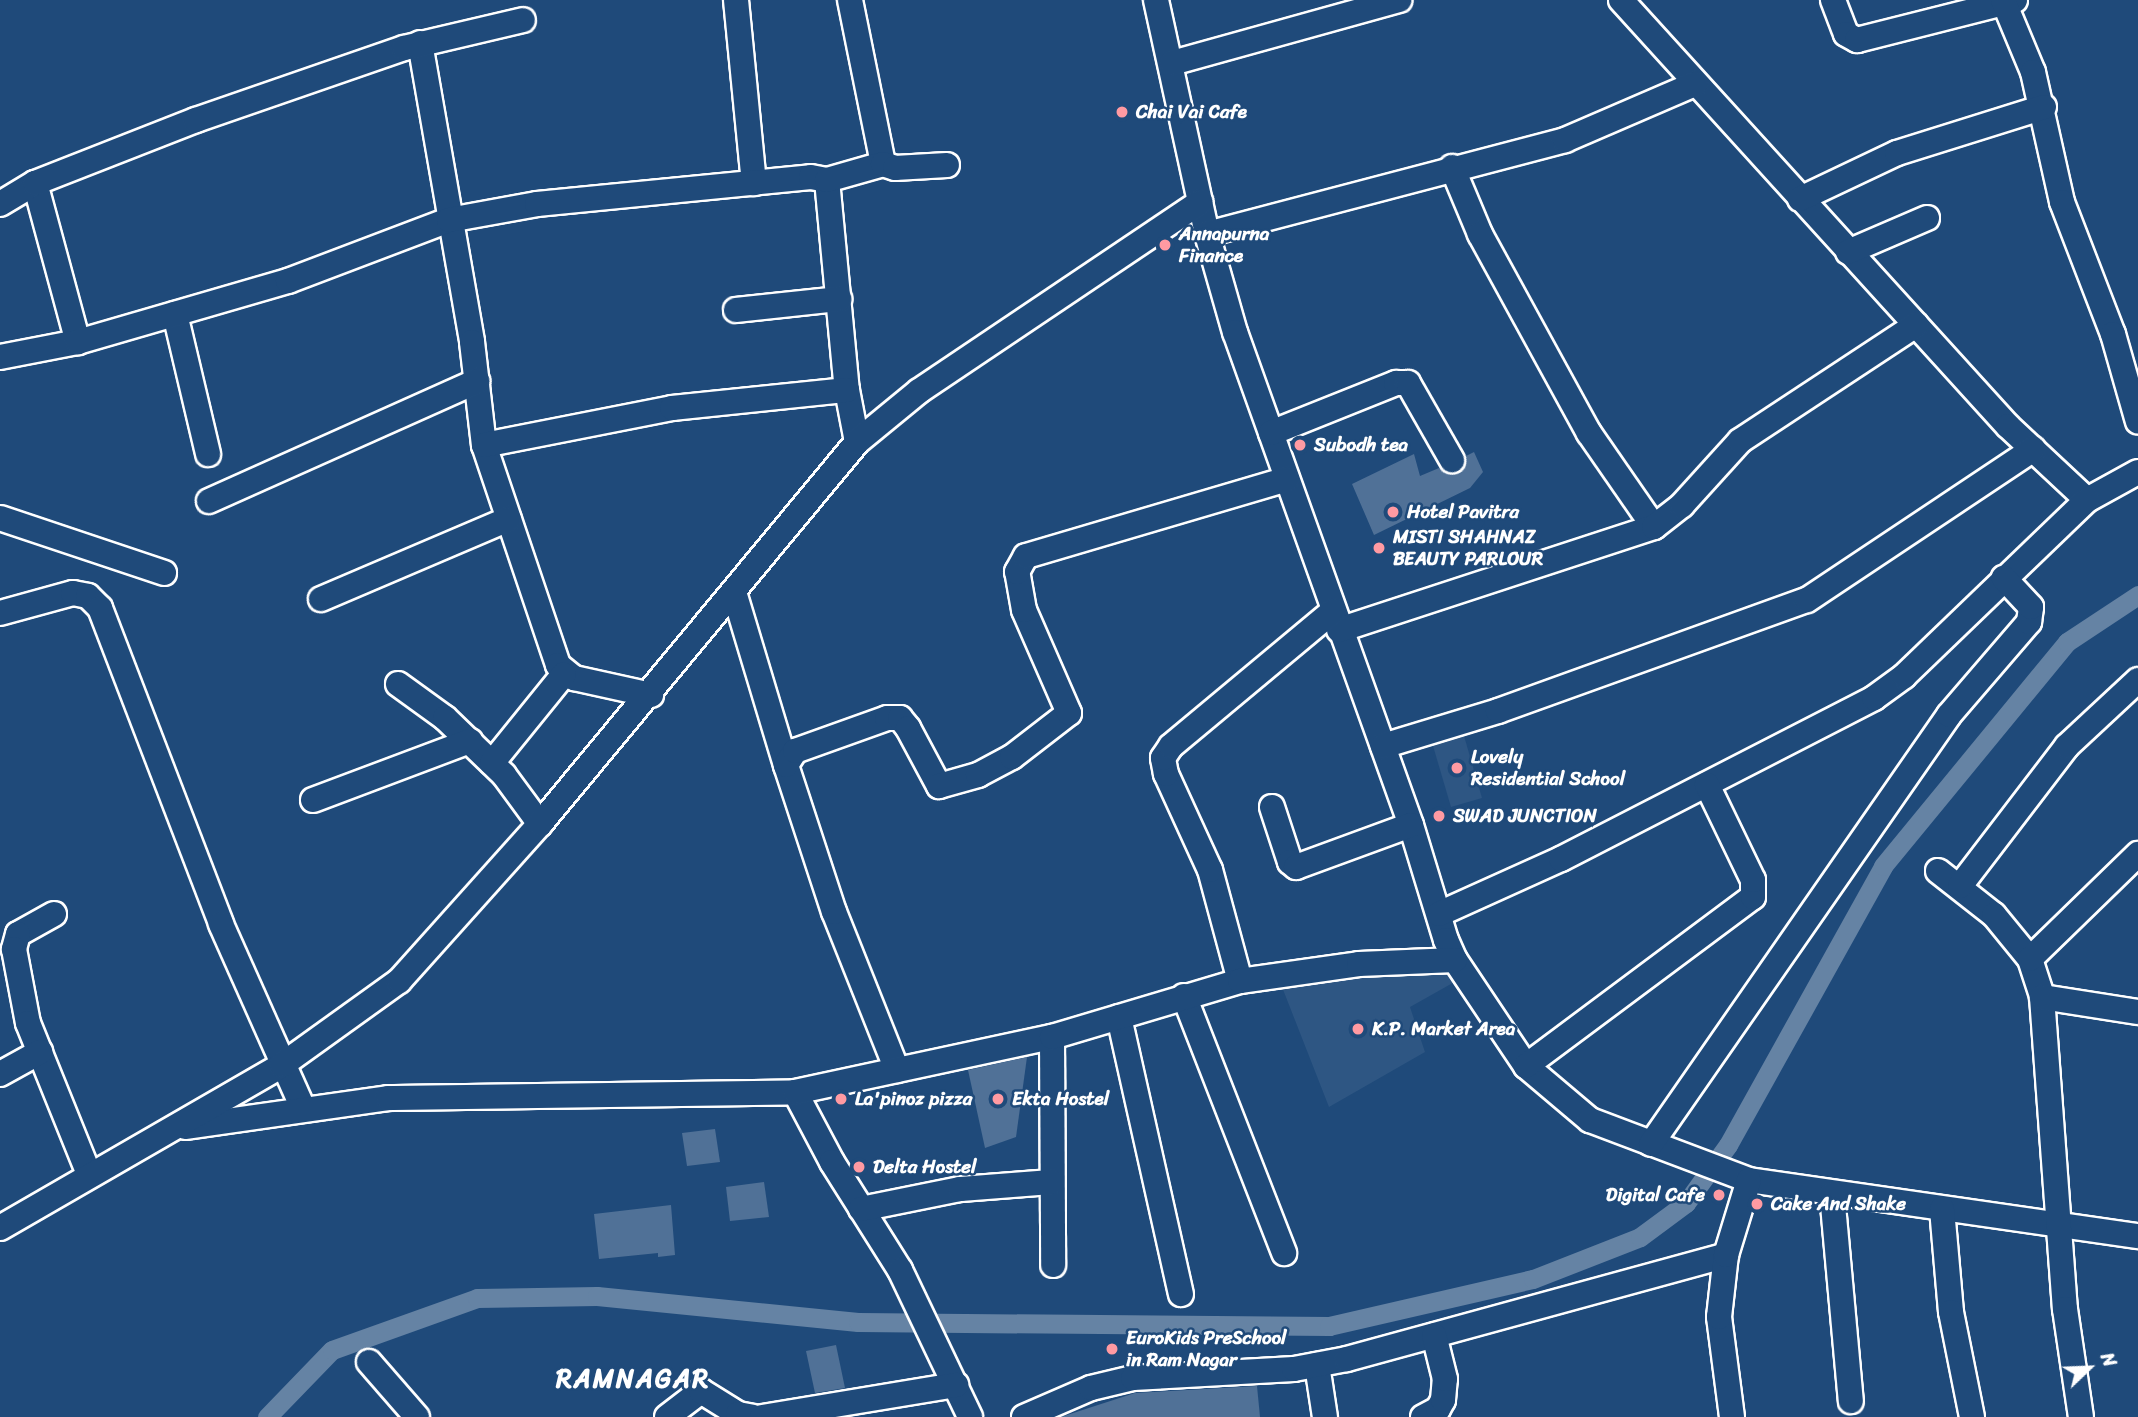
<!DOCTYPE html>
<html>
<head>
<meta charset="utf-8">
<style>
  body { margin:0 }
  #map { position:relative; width:2138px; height:1417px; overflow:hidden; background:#1f4a7a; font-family:Sriracha,sans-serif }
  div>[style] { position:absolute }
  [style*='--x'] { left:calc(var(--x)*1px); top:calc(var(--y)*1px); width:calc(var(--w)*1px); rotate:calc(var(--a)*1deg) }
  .built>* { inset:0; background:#2e5683 }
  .canal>* { height:19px; margin:-9.5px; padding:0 9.5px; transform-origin:9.5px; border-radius:9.5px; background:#6583a4 }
  .building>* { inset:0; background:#507197 }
  .roads { filter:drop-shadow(2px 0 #fff) drop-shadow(-2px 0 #fff) drop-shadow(0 2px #fff) drop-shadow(0 -2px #fff) }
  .minor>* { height:24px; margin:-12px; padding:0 12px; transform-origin:12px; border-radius:12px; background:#1f4a7a }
  .dots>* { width:19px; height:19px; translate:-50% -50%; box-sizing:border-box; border:4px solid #1f4a7a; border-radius:50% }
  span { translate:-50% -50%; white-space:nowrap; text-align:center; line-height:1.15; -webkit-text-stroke:5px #1f4a7a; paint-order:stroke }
  .poi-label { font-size:19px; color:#fff; font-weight:700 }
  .left { translate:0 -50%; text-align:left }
  .right { translate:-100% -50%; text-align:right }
  .district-label { font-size:26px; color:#fff; font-weight:700; letter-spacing:2px }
  .north { position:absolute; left:2054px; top:1333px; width:70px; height:70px; -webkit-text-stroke:5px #1f4a7a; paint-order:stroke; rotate:67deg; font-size:19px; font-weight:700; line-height:28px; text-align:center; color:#fff }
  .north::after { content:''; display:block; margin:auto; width:24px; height:32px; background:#fff; clip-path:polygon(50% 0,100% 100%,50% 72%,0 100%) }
</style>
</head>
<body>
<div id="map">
  <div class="built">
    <i style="clip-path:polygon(1462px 729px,1482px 798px,1451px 807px,1431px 739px)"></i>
    <i style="clip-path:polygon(1424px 966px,1458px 980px,1410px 1007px,1425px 1052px,1329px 1107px,1282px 987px)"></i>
  </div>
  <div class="canal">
    <i style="--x:267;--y:1417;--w:93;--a:-45.9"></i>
    <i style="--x:332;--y:1350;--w:154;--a:-19.7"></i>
    <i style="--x:477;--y:1298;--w:120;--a:-1"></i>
    <i style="--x:597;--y:1296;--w:262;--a:5.7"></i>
    <i style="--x:858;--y:1322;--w:471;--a:0.5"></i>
    <i style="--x:1329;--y:1326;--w:209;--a:-13"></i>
    <i style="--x:1533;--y:1279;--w:115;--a:-21.4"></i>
    <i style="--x:1640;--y:1237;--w:57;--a:-36.5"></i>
    <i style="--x:1686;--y:1203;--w:72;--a:-54.1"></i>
    <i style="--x:1728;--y:1145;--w:319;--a:-60.9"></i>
    <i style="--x:1883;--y:866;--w:290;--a:-50.6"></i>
    <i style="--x:2067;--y:642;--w:85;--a:-33.5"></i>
  </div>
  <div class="building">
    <i style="clip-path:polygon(1474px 452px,1483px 472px,1470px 488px,1374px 535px,1352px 484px,1414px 454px,1420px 476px,1439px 468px,1445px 473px,1459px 473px,1466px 456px)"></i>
    <i style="clip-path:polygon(1027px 1057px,1016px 1137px,985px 1148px,968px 1070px)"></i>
    <i style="clip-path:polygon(715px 1129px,720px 1162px,687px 1166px,682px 1133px)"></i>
    <i style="clip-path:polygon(764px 1182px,769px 1217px,730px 1221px,726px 1187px)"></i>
    <i style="clip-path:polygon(671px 1205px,675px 1255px,658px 1257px,658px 1253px,599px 1259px,594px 1214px)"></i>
    <i style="clip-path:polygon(836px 1345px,845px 1388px,815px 1393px,806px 1351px)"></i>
    <i style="clip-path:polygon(1257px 1386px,1260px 1417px,1061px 1417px,1135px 1393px)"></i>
  </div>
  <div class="roads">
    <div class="minor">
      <i style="--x:736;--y:0;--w:184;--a:84.4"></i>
      <i style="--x:850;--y:0;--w:167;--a:78.6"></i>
      <i style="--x:1156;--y:0;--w:239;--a:77.7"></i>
      <i style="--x:1207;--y:234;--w:102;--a:74.1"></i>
      <i style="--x:1235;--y:332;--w:523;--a:70.35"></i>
      <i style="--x:1411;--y:825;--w:120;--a:73.1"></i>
      <i style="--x:1446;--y:940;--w:22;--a:66"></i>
      <i style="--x:1455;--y:960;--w:128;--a:56.2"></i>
      <i style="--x:1526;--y:1066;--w:84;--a:40.2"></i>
      <i style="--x:1590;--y:1120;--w:170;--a:20.7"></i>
      <i style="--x:1749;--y:1180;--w:393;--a:8.2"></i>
      <i style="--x:1621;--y:0;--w:576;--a:47.75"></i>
      <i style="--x:2008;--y:426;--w:108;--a:43.1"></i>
      <i style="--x:2087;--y:500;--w:58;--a:-28.8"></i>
      <i style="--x:1833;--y:0;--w:36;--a:69"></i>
      <i style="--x:1846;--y:34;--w:13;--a:29"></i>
      <i style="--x:1857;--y:40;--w:163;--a:-14.2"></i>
      <i style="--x:2003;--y:0;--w:78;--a:67.4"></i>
      <i style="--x:2033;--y:72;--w:133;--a:77.4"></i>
      <i style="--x:2062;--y:202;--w:142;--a:68.9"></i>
      <i style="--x:2113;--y:334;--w:91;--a:74.1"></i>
      <i style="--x:420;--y:43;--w:303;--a:80.1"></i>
      <i style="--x:472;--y:342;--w:104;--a:83.4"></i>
      <i style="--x:484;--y:445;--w:232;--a:71.4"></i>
      <i style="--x:558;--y:665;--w:21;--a:39"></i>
      <i style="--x:574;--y:678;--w:79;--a:12.4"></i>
      <i style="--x:1172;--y:63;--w:236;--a:-15.5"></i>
      <i style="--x:1452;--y:167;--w:73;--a:67.3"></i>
      <i style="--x:1480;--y:234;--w:227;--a:61.3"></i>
      <i style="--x:1589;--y:433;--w:114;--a:55.3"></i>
      <i style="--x:827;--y:180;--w:211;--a:84.6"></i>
      <i style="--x:847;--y:390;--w:53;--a:79.1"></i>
      <i style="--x:35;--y:183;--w:165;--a:74.9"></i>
      <i style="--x:1800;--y:199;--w:107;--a:-25.4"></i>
      <i style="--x:1897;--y:153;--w:154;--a:-17.4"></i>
      <i style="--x:0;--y:204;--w:41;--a:-31"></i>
      <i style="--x:35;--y:183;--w:173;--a:-21.4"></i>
      <i style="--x:196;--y:120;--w:220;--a:-19.1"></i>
      <i style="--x:404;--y:48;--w:122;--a:-13.2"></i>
      <i style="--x:1207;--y:234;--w:370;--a:-14.7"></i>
      <i style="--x:1565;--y:140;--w:142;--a:-23.3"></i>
      <i style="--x:1848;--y:252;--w:86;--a:-23.3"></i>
      <i style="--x:736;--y:310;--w:104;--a:-6.1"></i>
      <i style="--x:175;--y:314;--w:144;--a:76.7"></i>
      <i style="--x:0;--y:357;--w:79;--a:-10.9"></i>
      <i style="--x:78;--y:342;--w:219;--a:-16.2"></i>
      <i style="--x:288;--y:281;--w:172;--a:-20.8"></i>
      <i style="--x:449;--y:220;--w:89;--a:-10.3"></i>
      <i style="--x:537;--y:204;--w:275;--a:-5.6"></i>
      <i style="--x:811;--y:177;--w:16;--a:11"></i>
      <i style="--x:827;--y:180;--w:58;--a:-15.9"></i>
      <i style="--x:883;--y:164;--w:13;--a:18"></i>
      <i style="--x:895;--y:168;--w:52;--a:-3.3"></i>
      <i style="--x:1271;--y:433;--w:135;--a:-21.8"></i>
      <i style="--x:1396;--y:383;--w:12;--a:0"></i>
      <i style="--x:1408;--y:383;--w:89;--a:60.3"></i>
      <i style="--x:484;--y:445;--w:192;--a:-11.1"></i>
      <i style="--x:672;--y:408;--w:176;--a:-5.9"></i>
      <i style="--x:209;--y:501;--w:294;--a:-24.1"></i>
      <i style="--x:0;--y:518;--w:173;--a:18.5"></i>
      <i style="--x:734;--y:592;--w:181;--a:73.3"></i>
      <i style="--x:321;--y:599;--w:204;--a:-23.1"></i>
      <i style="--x:0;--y:613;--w:76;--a:-15.3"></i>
      <i style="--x:73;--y:593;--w:15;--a:11"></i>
      <i style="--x:88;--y:596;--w:17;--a:45"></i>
      <i style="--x:100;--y:608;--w:338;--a:69"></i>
      <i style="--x:221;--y:924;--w:201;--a:66"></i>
      <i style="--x:1339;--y:630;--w:331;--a:-18.1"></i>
      <i style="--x:1654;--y:527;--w:36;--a:-38"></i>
      <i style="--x:1682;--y:505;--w:86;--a:-47.8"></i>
      <i style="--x:1740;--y:441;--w:211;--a:-33.4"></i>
      <i style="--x:398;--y:684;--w:58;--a:35.9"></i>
      <i style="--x:445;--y:718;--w:82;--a:44"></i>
      <i style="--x:504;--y:775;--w:61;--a:53.7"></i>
      <i style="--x:1383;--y:746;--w:120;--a:-16.9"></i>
      <i style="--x:1498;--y:711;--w:328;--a:-19.8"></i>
      <i style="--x:1807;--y:600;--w:272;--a:-33.7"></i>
      <i style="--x:492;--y:763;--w:114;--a:-51"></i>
      <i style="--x:313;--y:800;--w:168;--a:-20.6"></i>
      <i style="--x:1272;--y:807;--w:58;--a:71.9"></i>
      <i style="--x:1290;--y:862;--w:8;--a:40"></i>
      <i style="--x:1296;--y:867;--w:122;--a:-20.1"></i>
      <i style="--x:1938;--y:871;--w:71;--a:38.2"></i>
      <i style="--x:1994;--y:915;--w:57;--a:50.7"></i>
      <i style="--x:2030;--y:959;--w:40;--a:72"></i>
      <i style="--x:2042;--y:997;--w:313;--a:85.8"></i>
      <i style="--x:2065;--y:1309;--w:109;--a:81.6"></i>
      <i style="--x:1960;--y:886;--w:176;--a:-52.6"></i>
      <i style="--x:2067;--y:746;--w:97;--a:-42.9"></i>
      <i style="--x:54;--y:914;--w:41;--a:150.9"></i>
      <i style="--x:18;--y:934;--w:16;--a:105"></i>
      <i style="--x:14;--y:949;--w:75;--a:79.3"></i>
      <i style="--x:28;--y:1023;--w:163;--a:68"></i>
      <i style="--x:1439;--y:914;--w:134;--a:-24.3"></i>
      <i style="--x:1561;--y:859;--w:352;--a:-27.2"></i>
      <i style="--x:1874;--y:698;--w:37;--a:-36"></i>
      <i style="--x:1904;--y:676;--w:254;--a:-43.9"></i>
      <i style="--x:2030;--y:959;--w:151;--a:-44.2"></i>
      <i style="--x:1240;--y:981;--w:115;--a:-105.1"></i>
      <i style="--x:1210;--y:870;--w:106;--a:-114.6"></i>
      <i style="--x:1166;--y:774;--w:16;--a:-101"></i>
      <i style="--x:1163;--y:758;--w:14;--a:-56"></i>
      <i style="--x:1171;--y:746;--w:211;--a:-39.8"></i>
      <i style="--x:1184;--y:996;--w:276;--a:68.7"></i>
      <i style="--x:2042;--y:997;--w:97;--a:8.9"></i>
      <i style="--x:1119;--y:1017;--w:284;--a:77.4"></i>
      <i style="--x:1052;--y:1037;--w:228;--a:89.7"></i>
      <i style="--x:1526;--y:1066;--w:283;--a:-36.7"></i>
      <i style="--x:1753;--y:897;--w:17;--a:-90"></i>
      <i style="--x:1753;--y:880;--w:106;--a:-115.8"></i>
      <i style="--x:897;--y:1070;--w:170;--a:-111.7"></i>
      <i style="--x:834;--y:912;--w:155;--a:-108.1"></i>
      <i style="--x:786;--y:765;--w:17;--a:-57"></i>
      <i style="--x:795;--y:751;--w:98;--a:-19.7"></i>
      <i style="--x:887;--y:718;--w:13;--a:0"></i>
      <i style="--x:900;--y:718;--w:13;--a:51"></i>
      <i style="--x:908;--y:728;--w:66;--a:61.9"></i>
      <i style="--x:939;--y:786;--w:41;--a:-15.8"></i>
      <i style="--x:978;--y:775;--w:38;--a:-28"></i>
      <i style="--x:1012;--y:757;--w:72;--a:-37.7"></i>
      <i style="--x:1069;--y:713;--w:112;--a:-113.6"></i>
      <i style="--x:1024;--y:610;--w:39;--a:-100"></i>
      <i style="--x:1017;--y:572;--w:18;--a:-61"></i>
      <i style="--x:1026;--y:556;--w:272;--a:-16.4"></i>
      <i style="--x:0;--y:1074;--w:46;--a:-28.8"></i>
      <i style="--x:795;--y:1092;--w:79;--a:62.1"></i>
      <i style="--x:832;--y:1162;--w:128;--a:57.8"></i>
      <i style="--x:900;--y:1270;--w:163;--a:64.5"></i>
      <i style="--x:185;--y:1127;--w:205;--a:-8.1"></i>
      <i style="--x:388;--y:1098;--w:407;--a:-0.8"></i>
      <i style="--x:795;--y:1092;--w:263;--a:-12.1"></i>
      <i style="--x:1052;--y:1037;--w:196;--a:-16.6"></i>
      <i style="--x:1240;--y:981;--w:120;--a:-8.1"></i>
      <i style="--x:1359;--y:964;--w:96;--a:-2.4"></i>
      <i style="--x:1651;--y:1144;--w:522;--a:-55.21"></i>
      <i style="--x:1949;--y:715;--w:123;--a:-49.3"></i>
      <i style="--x:2029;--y:622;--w:15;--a:-82"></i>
      <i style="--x:2031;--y:607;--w:40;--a:-133"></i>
      <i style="--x:1832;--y:1194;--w:208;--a:84.8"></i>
      <i style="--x:861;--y:1209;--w:101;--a:-11.4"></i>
      <i style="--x:960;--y:1189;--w:92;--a:-4.4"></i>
      <i style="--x:1942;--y:1209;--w:103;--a:85"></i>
      <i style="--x:1951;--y:1312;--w:107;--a:78.7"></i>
      <i style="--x:0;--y:1228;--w:326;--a:-30"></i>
      <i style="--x:282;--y:1065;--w:144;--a:-35.7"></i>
      <i style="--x:399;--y:981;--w:211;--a:-48.1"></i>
      <i style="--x:540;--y:824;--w:496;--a:-50.3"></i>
      <i style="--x:857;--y:442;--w:80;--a:-39.4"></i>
      <i style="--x:919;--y:391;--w:339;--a:-33.9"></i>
      <i style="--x:369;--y:1362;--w:73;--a:48.9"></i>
      <i style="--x:1317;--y:1365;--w:53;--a:81.3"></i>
      <i style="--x:667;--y:1417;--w:43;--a:-37.4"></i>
      <i style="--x:701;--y:1391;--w:44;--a:31.9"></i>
      <i style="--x:738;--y:1414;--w:15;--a:11"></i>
      <i style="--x:762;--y:1417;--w:197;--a:-9.4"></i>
      <i style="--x:1024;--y:1417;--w:73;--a:-23.4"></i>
      <i style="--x:1091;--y:1388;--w:43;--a:-13.4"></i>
      <i style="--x:1133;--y:1378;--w:161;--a:-3.2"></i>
      <i style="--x:1294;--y:1369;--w:54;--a:-10.7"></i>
      <i style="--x:1347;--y:1359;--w:393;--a:-15.3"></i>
      <i style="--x:1423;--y:1417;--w:17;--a:-28"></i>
      <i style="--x:1438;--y:1409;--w:10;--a:-61"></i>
      <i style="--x:1443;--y:1400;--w:21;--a:-85"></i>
      <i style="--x:1445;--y:1379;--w:45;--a:-104"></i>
      <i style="--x:1732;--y:1417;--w:101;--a:-97.4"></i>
      <i style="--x:1719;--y:1317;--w:62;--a:-83.6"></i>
      <i style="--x:1726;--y:1255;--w:78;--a:-73"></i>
    </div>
  </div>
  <div class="dots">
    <i style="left:1122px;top:112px;background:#ff9aa2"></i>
    <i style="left:1165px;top:245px;background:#ff9aa2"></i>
    <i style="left:1300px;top:445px;background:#ff9aa2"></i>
    <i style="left:1393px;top:512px;background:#ff9aa2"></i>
    <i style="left:1379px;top:548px;background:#ff9aa2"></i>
    <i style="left:1457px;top:768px;background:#ff9aa2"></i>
    <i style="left:1439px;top:816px;background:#ff9aa2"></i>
    <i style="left:1358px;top:1029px;background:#ff9aa2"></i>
    <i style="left:841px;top:1099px;background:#ff9aa2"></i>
    <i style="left:998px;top:1099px;background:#ff9aa2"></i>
    <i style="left:859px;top:1167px;background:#ff9aa2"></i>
    <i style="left:1719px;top:1195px;background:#ff9aa2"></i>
    <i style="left:1757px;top:1204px;background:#ff9aa2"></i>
    <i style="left:1112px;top:1349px;background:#ff9aa2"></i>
  </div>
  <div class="poi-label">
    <span class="left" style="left:1136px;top:112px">Chai Vai Cafe</span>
    <span class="left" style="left:1179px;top:245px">Annapurna<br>Finance</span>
    <span class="left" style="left:1314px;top:445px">Subodh tea</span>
    <span class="left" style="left:1407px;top:512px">Hotel Pavitra</span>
    <span class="left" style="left:1393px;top:548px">MISTI SHAHNAZ<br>BEAUTY PARLOUR</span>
    <span class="left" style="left:1471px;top:768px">Lovely<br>Residential School</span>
    <span class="left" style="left:1453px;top:816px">SWAD JUNCTION</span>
    <span class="left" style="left:1372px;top:1029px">K.P. Market Area</span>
    <span class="left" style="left:855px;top:1099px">La'pinoz pizza</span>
    <span class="left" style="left:1012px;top:1099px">Ekta Hostel</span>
    <span class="left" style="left:873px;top:1167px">Delta Hostel</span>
    <span class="right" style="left:1705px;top:1195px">Digital Cafe</span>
    <span class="left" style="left:1771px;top:1204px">Cake And Shake</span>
    <span class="left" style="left:1126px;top:1349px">EuroKids PreSchool<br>in Ram Nagar</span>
  </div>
  <div class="district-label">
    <span style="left:633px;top:1379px">RAMNAGAR</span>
  </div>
  <div class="north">N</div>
</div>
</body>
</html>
